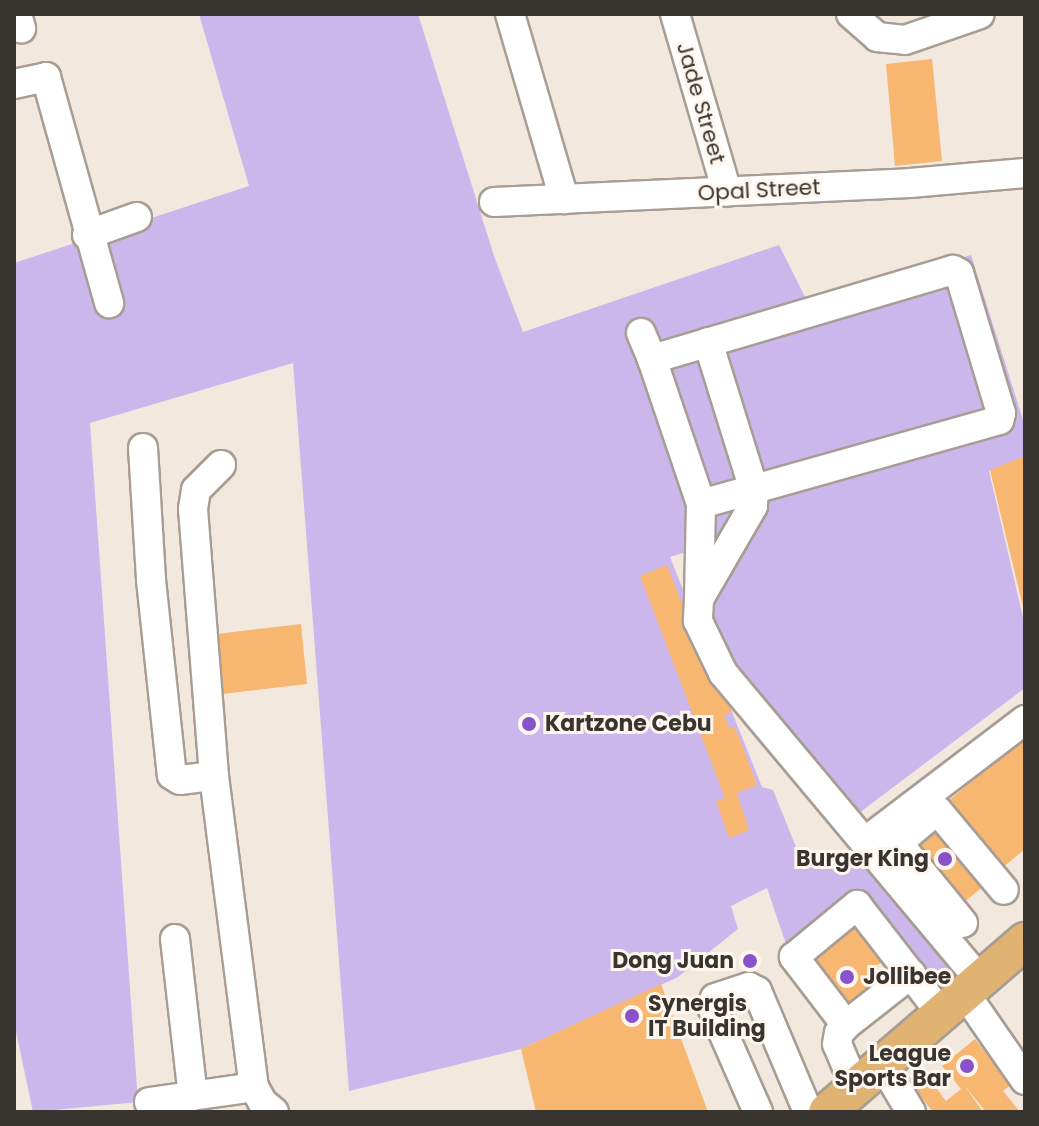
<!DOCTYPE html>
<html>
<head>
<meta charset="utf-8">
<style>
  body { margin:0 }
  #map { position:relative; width:1039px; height:1126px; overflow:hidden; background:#f3e8de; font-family:Poppins,sans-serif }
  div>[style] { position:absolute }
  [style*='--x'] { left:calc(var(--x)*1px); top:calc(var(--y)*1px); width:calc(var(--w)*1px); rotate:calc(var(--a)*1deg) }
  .green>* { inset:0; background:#ccb7ec }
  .building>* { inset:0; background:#f7b771 }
  .roads { filter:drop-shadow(2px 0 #a79d93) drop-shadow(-2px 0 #a79d93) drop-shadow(0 2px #a79d93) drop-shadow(0 -2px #a79d93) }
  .minor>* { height:28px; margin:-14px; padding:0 14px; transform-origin:14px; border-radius:14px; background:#fff }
  .major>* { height:36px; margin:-18px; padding:0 18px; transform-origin:18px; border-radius:18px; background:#e1b373 }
  .dots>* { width:22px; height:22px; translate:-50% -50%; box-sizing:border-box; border:4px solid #fff6ed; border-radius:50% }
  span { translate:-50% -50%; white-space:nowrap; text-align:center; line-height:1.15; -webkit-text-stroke:6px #fff6ed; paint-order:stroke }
  .street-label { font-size:22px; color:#383430 }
  .poi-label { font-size:22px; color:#383430; font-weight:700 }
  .left { translate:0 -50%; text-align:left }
  .right { translate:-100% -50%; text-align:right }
  .frame { position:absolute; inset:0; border:16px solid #383430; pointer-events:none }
</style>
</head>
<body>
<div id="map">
  <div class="green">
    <i style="clip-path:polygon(199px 14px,418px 14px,494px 256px,523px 332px,779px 245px,808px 303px,971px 255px,1025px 426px,1025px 456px,989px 471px,1025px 626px,1025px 688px,855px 816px,723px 653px,683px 553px,670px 557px,762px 787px,773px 790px,796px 847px,831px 866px,870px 858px,966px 974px,939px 996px,860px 891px,788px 950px,767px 888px,731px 906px,738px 929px,678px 977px,521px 1049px,349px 1091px,293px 363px,90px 423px,138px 1102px,33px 1112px,14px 1022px,14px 263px,249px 186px)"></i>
  </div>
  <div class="building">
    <i style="clip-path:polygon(932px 59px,942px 161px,895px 166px,886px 64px)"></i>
    <i style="clip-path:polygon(1025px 456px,1025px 611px,1024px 611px,990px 470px)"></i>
    <i style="clip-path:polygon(667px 565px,714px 686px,721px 683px,732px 712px,724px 715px,730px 729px,735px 727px,757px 785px,737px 793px,749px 830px,729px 838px,716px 801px,725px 798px,640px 576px)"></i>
    <i style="clip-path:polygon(301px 624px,307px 684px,223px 694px,217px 634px)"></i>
    <i style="clip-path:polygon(1023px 738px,1025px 849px,1001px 869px,946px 803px)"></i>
    <i style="clip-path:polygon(941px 822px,989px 882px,958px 907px,910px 847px)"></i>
    <i style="clip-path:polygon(854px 920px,885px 959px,873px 969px,887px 986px,847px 1018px,801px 962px)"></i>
    <i style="clip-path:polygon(661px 984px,708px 1112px,536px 1112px,521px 1049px)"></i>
    <i style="clip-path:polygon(975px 1039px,1011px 1085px,1003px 1091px,1020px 1112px,986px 1112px,964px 1085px,983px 1112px,933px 1112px,915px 1089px,929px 1078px,946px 1101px,961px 1089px,942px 1066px)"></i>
  </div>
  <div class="roads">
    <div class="minor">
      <i style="--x:17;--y:14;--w:15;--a:74"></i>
      <i style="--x:510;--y:14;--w:193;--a:73.7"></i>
      <i style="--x:675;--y:14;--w:185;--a:73.7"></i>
      <i style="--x:851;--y:14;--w:35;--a:41"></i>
      <i style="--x:877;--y:37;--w:28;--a:6"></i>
      <i style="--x:905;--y:40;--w:79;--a:-19.1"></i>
      <i style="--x:14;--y:84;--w:33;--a:-12"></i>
      <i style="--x:46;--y:77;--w:235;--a:74.4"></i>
      <i style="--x:494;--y:202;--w:416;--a:-2.6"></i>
      <i style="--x:910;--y:183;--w:115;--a:-5"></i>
      <i style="--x:87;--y:235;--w:53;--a:-19.8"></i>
      <i style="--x:641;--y:333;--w:28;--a:67"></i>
      <i style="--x:708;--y:342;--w:155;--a:72.7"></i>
      <i style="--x:754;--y:490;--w:16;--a:94"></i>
      <i style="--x:753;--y:506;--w:108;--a:120.1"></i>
      <i style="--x:699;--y:599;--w:22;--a:93"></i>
      <i style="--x:698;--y:621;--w:58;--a:64.3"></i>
      <i style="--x:723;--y:673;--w:399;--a:50.1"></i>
      <i style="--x:143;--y:448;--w:132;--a:86.5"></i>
      <i style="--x:151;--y:580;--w:196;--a:83.9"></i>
      <i style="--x:172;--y:775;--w:9;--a:32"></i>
      <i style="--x:180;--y:780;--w:34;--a:-7"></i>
      <i style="--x:221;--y:465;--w:35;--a:135"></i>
      <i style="--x:196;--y:490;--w:19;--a:99"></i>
      <i style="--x:193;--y:509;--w:268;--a:85.5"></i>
      <i style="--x:214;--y:776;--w:314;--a:82.7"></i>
      <i style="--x:254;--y:1087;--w:18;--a:61"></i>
      <i style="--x:263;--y:1103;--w:14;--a:39"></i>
      <i style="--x:699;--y:599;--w:95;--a:-88.8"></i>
      <i style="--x:701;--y:504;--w:310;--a:-15.7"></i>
      <i style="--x:999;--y:420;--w:7;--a:-74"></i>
      <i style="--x:1001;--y:413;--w:146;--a:-106.7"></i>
      <i style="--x:959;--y:273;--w:7;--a:-153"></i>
      <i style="--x:953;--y:270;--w:314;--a:163.5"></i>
      <i style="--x:652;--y:359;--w:153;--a:71.3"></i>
      <i style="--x:866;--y:841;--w:200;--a:-37.3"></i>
      <i style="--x:963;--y:923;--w:103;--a:-129.1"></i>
      <i style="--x:898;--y:843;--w:51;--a:-40.2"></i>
      <i style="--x:937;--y:810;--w:104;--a:50.1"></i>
      <i style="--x:175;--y:939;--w:158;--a:83.5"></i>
      <i style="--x:964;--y:992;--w:107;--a:55.3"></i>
      <i style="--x:846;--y:1025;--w:83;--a:-38.1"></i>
      <i style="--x:882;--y:1063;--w:57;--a:59.4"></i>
      <i style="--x:859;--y:1084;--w:16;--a:-130"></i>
      <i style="--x:849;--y:1072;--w:30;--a:-113"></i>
      <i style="--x:837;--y:1044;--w:11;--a:-80"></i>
      <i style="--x:839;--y:1033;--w:11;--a:-49"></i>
      <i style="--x:846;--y:1025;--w:86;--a:-127.4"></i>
      <i style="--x:794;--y:957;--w:82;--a:-39.5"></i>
      <i style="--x:857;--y:905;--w:135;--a:52.2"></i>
      <i style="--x:149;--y:1102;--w:106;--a:-8.1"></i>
      <i style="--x:758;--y:1112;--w:115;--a:-113.7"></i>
      <i style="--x:712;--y:1007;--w:9;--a:-72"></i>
      <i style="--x:715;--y:998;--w:36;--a:-18"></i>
      <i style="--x:749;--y:987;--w:9;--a:27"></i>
      <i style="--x:757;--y:991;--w:131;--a:67.1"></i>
    </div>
    <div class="major">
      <i style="--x:827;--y:1112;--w:262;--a:-40.8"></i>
    </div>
  </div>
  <div class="dots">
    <i style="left:529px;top:724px;background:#8a52ca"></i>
    <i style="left:945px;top:859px;background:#8a52ca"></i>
    <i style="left:750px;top:961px;background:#8a52ca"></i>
    <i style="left:847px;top:977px;background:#8a52ca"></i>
    <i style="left:632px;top:1016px;background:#8a52ca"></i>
    <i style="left:967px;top:1066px;background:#8a52ca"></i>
  </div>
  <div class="street-label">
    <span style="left:701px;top:103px;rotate:74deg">Jade Street</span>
    <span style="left:759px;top:190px;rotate:-3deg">Opal Street</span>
  </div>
  <div class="poi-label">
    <span class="left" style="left:545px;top:724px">Kartzone Cebu</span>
    <span class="right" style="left:929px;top:859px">Burger King</span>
    <span class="right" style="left:734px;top:961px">Dong Juan</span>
    <span class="left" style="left:863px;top:977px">Jollibee</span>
    <span class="left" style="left:648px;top:1016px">Synergis<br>IT Building</span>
    <span class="right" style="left:951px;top:1066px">League<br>Sports Bar</span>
  </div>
  <div class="frame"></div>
</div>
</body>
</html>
